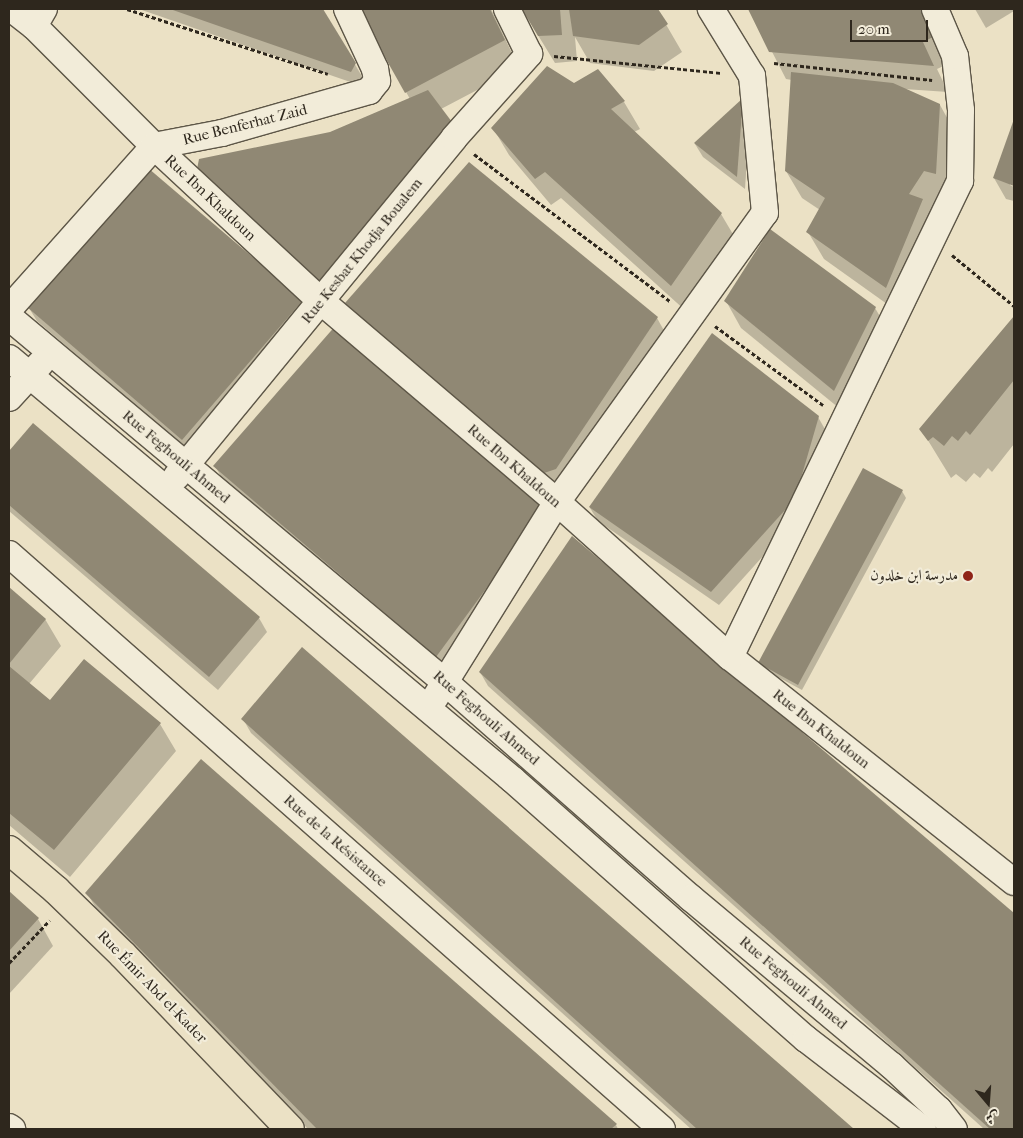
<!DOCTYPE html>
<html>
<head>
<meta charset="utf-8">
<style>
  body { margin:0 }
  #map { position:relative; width:1023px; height:1138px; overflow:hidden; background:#ebe1c5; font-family:"IM FELL French Canon",Amiri,serif }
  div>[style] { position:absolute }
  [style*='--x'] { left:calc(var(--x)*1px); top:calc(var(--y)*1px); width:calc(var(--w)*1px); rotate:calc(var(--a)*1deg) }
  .shadow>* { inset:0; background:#0003 }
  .building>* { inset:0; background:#908874 }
  .path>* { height:3px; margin-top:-1.5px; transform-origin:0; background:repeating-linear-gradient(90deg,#2e271d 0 4px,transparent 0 6.5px) }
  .roads { filter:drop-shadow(1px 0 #5d5647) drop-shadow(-1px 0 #5d5647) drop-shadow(0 1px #5d5647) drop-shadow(0 -1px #5d5647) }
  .minor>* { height:26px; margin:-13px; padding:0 13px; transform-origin:13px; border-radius:13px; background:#f2ecd9 }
  .major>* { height:28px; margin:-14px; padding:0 14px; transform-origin:14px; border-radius:14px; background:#ebe1c5 }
  .dots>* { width:14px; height:14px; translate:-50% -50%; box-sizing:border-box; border:2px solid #f2ecd9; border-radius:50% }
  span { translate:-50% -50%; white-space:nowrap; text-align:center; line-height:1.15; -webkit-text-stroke:4.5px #f2ecd9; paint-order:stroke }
  .street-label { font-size:15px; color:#2e271d }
  .poi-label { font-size:15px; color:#2e271d }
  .right { translate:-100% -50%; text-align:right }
  .frame { position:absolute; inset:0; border:10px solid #2e271d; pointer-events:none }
  .north { position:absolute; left:963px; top:1078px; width:50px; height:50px; -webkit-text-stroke:4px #f2ecd9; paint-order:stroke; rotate:162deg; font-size:14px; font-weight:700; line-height:20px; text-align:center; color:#2e271d }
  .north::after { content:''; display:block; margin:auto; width:18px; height:22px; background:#2e271d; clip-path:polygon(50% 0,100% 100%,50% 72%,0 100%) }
  .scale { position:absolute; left:850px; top:20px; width:78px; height:22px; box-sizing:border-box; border:2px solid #2e271d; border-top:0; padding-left:6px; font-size:15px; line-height:18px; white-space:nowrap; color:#2e271d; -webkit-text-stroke:4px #f2ecd9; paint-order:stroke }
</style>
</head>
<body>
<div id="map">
  <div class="shadow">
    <i style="clip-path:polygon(139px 9px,322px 9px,363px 78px,359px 85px)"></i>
    <i style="clip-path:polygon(359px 9px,491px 9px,519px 68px,441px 109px,330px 133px,410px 99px)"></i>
    <i style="clip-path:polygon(522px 9px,657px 9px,682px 52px,654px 71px,590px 63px,575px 37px,577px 61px,555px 63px)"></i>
    <i style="clip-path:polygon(750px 9px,923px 9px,950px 63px,937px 69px,948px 92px,904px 89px,940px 105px,955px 132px,951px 200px,940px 198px,930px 213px,938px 227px,901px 314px,824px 259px,808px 232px,820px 210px,802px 198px,786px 171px,792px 80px,786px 79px)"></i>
    <i style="clip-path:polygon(975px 9px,1014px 9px,1014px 11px,986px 28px)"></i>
    <i style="clip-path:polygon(598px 71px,624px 102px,640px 129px,634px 132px,721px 214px,737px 241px,687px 312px,561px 198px,551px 205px,509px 155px,493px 128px)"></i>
    <i style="clip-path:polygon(743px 100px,750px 113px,745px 189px,703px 157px,695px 144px)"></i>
    <i style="clip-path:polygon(1014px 122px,1014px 184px,1010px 183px,1010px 185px,1014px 187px,1014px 201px,1006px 199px,994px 178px)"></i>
    <i style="clip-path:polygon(302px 301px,310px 315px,191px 453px,37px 321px,29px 308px)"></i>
    <i style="clip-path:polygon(726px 301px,875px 308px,891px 335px,850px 417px,741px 328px)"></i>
    <i style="clip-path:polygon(346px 303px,657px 318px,672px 345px,571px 496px,362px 330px)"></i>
    <i style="clip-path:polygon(1014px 318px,1014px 444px,992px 472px,988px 468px,980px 478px,974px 473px,966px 482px,956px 474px,951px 478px,921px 429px)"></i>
    <i style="clip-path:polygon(818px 417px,826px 431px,802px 513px,719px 605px,598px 521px,590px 508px)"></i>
    <i style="clip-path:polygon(33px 425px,259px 618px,267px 632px,218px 690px,9px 511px,9px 453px)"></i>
    <i style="clip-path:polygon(215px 466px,547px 505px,445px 670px,223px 480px)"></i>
    <i style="clip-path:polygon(863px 470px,902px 491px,906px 498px,802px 690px,763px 669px,759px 663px)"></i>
    <i style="clip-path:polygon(573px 538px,1014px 915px,1014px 1129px,984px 1129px,488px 686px,480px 672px)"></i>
    <i style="clip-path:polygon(9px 589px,45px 619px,61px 646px,29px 684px,50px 702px,160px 724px,176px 751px,70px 877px,9px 825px)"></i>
    <i style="clip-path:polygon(302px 649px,852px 1129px,691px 1129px,251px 733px,243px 719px)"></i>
    <i style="clip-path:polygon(9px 893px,38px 919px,53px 946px,9px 994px)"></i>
    <i style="clip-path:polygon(87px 893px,616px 1125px,618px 1129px,308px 1129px,103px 920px)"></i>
  </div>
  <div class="building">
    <i style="clip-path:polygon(170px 9px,323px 9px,356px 63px,351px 72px)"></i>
    <i style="clip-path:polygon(358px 9px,490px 9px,505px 40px,405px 93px)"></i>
    <i style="clip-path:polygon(522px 9px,560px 9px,562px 35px,538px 36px)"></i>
    <i style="clip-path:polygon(569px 9px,658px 9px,668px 24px,639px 45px,573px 36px)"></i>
    <i style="clip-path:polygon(748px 9px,922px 9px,935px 36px,923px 42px,934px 66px,769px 52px)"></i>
    <i style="clip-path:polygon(547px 66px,574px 83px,598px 69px,625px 101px,611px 109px,722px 213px,671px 286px,545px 172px,535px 179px,491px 128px)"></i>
    <i style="clip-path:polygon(791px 72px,893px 83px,940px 104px,936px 174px,924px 171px,909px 194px,923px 199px,886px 288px,806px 232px,825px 198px,785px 171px)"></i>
    <i style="clip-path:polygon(428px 90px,455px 126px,316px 286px,196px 174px,199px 159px,330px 132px)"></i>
    <i style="clip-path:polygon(743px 98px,737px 177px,694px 143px)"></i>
    <i style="clip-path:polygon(1014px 119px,1014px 186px,993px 178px)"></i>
    <i style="clip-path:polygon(469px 162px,658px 317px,556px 469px,538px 475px,345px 303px)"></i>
    <i style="clip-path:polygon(148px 168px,303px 300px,182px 440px,27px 307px)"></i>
    <i style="clip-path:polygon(770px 229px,876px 307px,834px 391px,724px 301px)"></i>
    <i style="clip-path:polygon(1014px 316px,1014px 380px,970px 435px,966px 431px,958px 441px,952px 436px,944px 446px,933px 437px,928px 441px,919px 429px)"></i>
    <i style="clip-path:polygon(337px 324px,548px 504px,436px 657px,213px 466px)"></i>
    <i style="clip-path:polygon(712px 333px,819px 416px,795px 499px,711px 592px,589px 507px)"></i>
    <i style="clip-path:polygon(33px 423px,260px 617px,209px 677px,9px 505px,9px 451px)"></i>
    <i style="clip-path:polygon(863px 468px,903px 490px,798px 685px,758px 663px)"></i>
    <i style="clip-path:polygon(572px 536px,1014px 913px,1014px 1129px,990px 1129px,479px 672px)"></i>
    <i style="clip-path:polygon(9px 587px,46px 619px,9px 664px)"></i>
    <i style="clip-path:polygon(302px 647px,854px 1129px,697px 1129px,241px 719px)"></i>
    <i style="clip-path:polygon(84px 659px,161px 723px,54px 850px,9px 813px,9px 666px,50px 700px)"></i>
    <i style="clip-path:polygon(201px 759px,617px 1124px,611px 1129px,317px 1129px,85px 893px)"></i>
    <i style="clip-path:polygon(9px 891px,39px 918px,9px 951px)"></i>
  </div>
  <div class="path">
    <i style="--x:127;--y:9;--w:211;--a:17.9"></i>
    <i style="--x:554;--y:56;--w:167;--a:5.8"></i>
    <i style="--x:774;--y:63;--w:159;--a:6.1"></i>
    <i style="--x:474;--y:154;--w:246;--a:36.9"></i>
    <i style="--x:952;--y:255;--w:80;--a:39.4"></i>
    <i style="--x:715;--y:326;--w:134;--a:36.2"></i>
    <i style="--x:9;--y:963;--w:59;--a:-46.4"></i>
  </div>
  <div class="roads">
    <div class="minor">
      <i style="--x:12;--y:9;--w:28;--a:38"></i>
      <i style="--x:34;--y:26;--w:20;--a:-60"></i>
      <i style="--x:34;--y:26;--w:170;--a:45"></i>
      <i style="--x:154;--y:146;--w:229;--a:42.9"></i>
      <i style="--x:322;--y:302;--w:309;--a:40.4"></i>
      <i style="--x:557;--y:502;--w:232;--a:41.9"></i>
      <i style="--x:730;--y:657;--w:362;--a:38.4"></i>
      <i style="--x:9;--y:309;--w:218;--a:-48.3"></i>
      <i style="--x:154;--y:146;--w:69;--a:-10.8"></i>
      <i style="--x:222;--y:133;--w:153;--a:-15.9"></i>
      <i style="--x:369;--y:91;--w:13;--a:-51"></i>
      <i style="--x:377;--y:81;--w:12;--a:-99"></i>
      <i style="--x:375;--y:69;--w:66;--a:-115"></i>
      <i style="--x:9;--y:317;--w:569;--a:39.93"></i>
      <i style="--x:445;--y:682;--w:327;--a:41.3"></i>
      <i style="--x:691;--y:898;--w:261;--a:39.9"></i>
      <i style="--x:891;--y:1065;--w:66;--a:43.2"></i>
      <i style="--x:939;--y:1110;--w:24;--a:52"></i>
      <i style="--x:9;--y:358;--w:657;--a:39.94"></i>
      <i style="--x:513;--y:780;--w:391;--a:41.5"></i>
      <i style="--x:806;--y:1039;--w:148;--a:37.6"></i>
      <i style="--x:9;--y:398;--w:47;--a:-47.6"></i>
      <i style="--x:176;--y:477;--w:438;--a:-50.6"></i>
      <i style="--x:454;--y:138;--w:113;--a:-48.2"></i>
      <i style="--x:529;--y:54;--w:50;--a:-116.1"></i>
      <i style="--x:9;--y:554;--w:870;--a:41.37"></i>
      <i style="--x:730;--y:657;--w:529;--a:-64.21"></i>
      <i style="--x:960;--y:181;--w:71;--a:-89.2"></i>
      <i style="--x:961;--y:110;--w:54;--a:-96.3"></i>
      <i style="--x:955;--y:56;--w:51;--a:-113.1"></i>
      <i style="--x:435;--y:698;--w:231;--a:-58.1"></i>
      <i style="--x:557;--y:502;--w:356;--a:-54.3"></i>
      <i style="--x:765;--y:213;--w:138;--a:-95.4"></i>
      <i style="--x:752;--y:76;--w:79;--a:-121.5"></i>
      <i style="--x:9;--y:1127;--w:4;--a:34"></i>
    </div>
    <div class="major">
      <i style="--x:9;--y:850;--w:62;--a:40.4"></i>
      <i style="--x:56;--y:890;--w:93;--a:44.1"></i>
      <i style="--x:123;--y:955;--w:241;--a:46.2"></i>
    </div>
  </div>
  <div class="dots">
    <i style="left:968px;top:576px;background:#8f2418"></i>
  </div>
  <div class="street-label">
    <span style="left:245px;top:125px;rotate:-14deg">Rue Benferhat Zaid</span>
    <span style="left:210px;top:198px;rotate:43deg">Rue Ibn Khaldoun</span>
    <span style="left:362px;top:251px;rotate:-51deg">Rue Kesbat Khodja Boualem</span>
    <span style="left:176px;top:457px;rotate:40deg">Rue Feghouli Ahmed</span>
    <span style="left:514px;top:466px;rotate:41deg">Rue Ibn Khaldoun</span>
    <span style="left:486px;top:718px;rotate:41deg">Rue Feghouli Ahmed</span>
    <span style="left:821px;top:729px;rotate:38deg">Rue Ibn Khaldoun</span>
    <span style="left:335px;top:841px;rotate:41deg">Rue de la Résistance</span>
    <span style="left:793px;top:983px;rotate:40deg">Rue Feghouli Ahmed</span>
    <span style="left:152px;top:987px;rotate:46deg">Rue Émir Abd el-Kader</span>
  </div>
  <div class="poi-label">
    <span class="right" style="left:958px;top:576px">مدرسة ابن خلدون</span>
  </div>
  <div class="frame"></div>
  <div class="north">ش</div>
  <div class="scale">20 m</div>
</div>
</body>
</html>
